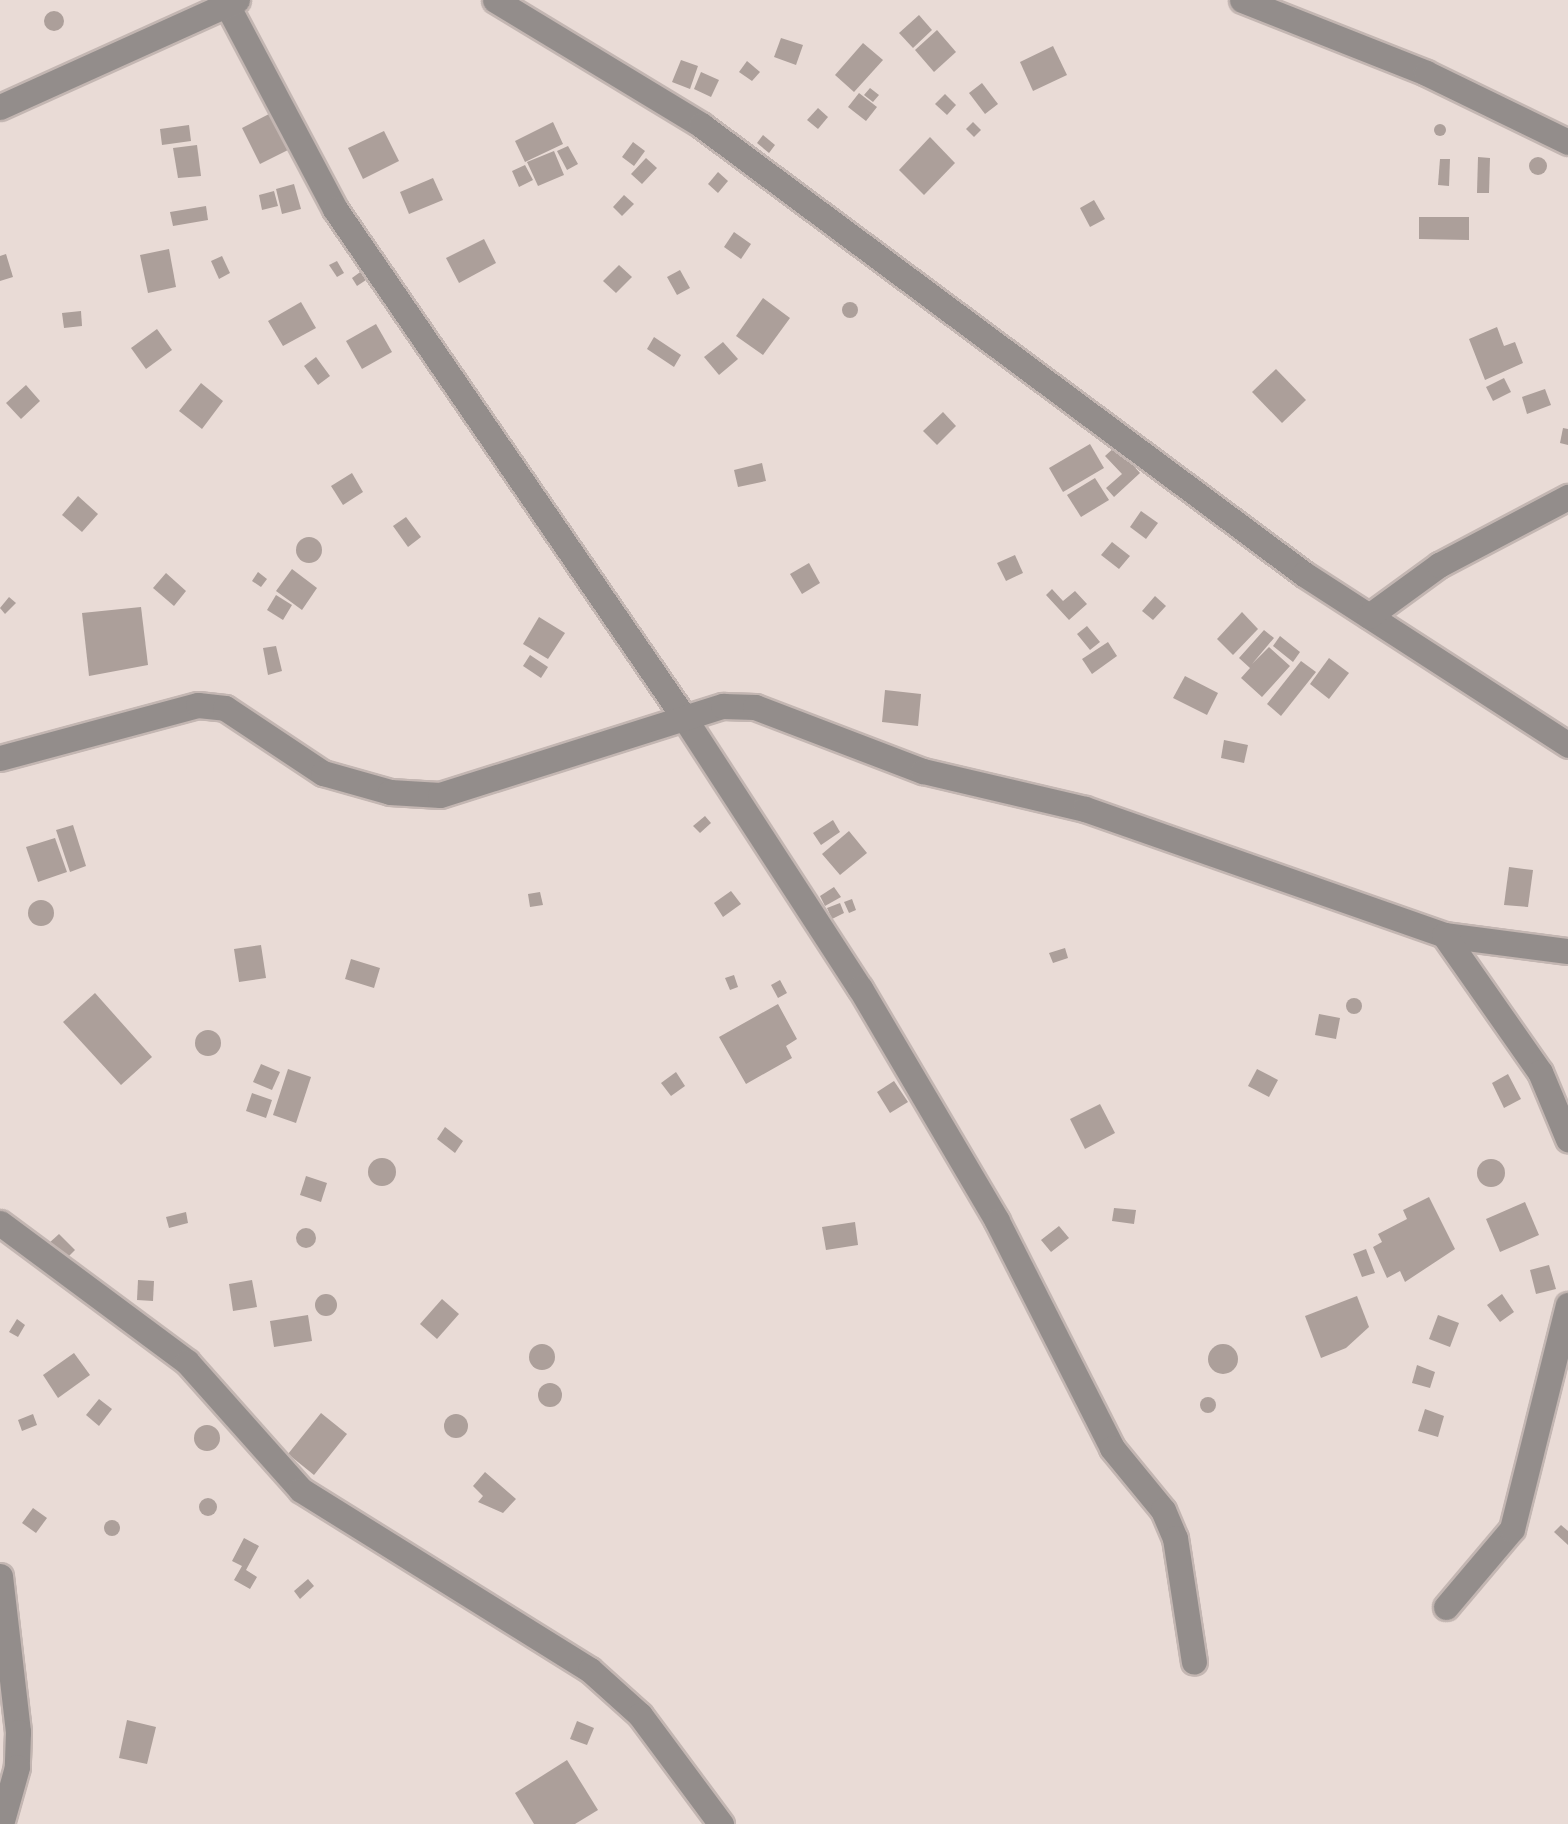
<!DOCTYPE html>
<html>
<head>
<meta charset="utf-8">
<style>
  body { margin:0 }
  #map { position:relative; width:1568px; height:1824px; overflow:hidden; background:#e9dbd6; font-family:Karla,sans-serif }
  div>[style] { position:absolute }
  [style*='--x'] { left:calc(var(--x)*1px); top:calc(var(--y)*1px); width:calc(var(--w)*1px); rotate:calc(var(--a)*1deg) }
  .building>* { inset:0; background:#ac9f9a }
  .round { border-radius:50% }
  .roads { filter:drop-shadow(2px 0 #c3b6b2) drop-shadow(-2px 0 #c3b6b2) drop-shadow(0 2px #c3b6b2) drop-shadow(0 -2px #c3b6b2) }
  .minor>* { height:25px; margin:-12.5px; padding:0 12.5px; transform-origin:12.5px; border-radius:12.5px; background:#938d8b }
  span { translate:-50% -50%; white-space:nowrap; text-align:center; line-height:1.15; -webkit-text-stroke:9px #f7e8e3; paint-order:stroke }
</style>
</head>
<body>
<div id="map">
  <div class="building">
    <i class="round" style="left:44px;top:11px;width:20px;height:20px"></i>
    <i style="clip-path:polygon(919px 15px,932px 30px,913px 48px,899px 33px)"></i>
    <i style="clip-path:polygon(937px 30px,956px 52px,934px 72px,915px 50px)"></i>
    <i style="clip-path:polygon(781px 38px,803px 45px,796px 65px,774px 57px)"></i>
    <i style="clip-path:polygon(863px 43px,883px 60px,854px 92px,835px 75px)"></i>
    <i style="clip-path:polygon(1053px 46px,1067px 75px,1033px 91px,1020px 62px)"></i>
    <i style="clip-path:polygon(681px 60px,698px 66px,690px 89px,672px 82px)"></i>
    <i style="clip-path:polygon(747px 61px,760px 72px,752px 81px,739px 72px)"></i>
    <i style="clip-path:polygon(701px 72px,719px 80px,711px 97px,694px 89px)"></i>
    <i style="clip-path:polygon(982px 83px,998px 104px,985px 114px,969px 93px)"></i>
    <i style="clip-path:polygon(870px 88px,879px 95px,873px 102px,864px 95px)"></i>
    <i style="clip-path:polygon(859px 93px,877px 107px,866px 121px,848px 107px)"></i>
    <i style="clip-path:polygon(945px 94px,956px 105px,947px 115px,935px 104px)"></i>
    <i style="clip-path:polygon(818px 108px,828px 117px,818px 129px,807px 120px)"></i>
    <i style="clip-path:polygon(269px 114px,288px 150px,260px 164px,242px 128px)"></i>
    <i style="clip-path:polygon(553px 122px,563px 144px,525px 162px,515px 141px)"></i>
    <i style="clip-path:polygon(973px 122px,981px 130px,974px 137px,966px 129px)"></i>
    <i class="round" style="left:1434px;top:124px;width:12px;height:12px"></i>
    <i style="clip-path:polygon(189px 125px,191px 141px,162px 145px,160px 129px)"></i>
    <i style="clip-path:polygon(384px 131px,399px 161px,363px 179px,348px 148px)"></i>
    <i style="clip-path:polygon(763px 135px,775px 145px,769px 153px,757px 143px)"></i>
    <i style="clip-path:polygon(930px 137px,955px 163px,924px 195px,899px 170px)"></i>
    <i style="clip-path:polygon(633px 142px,645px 151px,634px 166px,622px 157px)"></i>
    <i style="clip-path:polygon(197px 145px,201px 176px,178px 178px,173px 148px)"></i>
    <i style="clip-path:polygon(568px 146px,578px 164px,567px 170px,557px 151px)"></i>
    <i style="clip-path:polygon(554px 151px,564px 175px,538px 186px,527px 162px)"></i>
    <i class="round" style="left:1529px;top:157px;width:18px;height:18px"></i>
    <i style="clip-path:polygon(1478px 157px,1490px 158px,1489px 193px,1477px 193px)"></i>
    <i style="clip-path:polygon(646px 158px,657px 168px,642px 184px,631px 174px)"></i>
    <i style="clip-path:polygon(1440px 159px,1450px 159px,1449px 186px,1438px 185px)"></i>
    <i style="clip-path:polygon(525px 165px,533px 180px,519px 187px,512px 171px)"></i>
    <i style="clip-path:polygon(718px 172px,728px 181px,718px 193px,708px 184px)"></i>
    <i style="clip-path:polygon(433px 178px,443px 200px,409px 214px,400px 192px)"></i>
    <i style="clip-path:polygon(294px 184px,301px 209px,282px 214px,276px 189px)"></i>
    <i style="clip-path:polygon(274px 191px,278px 206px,262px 210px,259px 195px)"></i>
    <i style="clip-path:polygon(624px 195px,634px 204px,622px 216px,613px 207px)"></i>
    <i style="clip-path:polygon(1094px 200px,1105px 219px,1090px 227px,1080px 208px)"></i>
    <i style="clip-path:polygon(206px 206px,208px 220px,173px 226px,170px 212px)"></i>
    <i style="clip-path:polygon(1419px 217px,1469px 217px,1469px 240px,1419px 239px)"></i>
    <i style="clip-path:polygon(734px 232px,751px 244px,741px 259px,724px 247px)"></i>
    <i style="clip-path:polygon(484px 239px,496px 263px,459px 283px,446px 258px)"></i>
    <i style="clip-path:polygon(169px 249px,176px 287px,148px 293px,140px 255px)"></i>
    <i style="clip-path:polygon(6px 254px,13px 277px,0 281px,0 256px)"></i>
    <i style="clip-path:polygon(222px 256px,230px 273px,219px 279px,211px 261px)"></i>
    <i style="clip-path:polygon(337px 261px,344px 273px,337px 277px,329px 265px)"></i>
    <i style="clip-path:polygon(619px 265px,632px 277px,616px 293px,603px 281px)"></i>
    <i style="clip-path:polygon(363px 270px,369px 278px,357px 286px,352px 278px)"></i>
    <i style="clip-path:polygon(680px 270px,690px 288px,677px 295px,667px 277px)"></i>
    <i style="clip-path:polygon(763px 298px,790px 318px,763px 355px,736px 336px)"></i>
    <i class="round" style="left:842px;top:302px;width:16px;height:16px"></i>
    <i style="clip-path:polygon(301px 302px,316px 328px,283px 346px,268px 321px)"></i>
    <i style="clip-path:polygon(81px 311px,82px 326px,64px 328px,62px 313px)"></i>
    <i style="clip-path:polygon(376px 324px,392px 352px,362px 369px,346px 341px)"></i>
    <i style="clip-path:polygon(1497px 327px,1504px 346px,1515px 342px,1523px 363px,1485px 380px,1469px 339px)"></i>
    <i style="clip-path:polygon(157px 329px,172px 350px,146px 369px,131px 348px)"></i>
    <i style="clip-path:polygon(654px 337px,681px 355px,674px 367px,647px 349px)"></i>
    <i style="clip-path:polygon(723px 342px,738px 359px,719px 375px,704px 357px)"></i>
    <i style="clip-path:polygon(316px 357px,330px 376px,318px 385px,304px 366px)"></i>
    <i style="clip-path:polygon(1276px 369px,1306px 400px,1282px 423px,1252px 392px)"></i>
    <i style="clip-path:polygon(1504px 378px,1511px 392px,1493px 401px,1486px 387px)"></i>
    <i style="clip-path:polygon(201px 383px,223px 401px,202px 429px,179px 411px)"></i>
    <i style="clip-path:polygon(26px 385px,40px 401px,21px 419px,6px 403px)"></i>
    <i style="clip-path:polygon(1545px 389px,1551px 405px,1527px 414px,1522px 397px)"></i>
    <i style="clip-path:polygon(943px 412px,956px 426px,937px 445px,923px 431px)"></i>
    <i style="clip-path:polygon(1563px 428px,1568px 429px,1568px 445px,1560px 443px)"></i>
    <i style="clip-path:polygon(1090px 444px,1104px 468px,1063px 492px,1049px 468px)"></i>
    <i style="clip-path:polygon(1116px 446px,1140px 473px,1114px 497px,1106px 488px,1122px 474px,1105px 456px)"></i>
    <i style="clip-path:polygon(762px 463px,766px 481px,738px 487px,734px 470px)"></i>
    <i style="clip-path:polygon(352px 473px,363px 492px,343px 505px,331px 486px)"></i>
    <i style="clip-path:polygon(1095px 478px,1109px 500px,1081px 517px,1067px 495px)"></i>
    <i style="clip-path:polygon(78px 496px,98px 514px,82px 532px,62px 515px)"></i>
    <i style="clip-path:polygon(1141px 511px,1158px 523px,1146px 539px,1130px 527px)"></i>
    <i style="clip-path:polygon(406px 517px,421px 537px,408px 547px,393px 526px)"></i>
    <i class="round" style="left:296px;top:537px;width:26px;height:26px"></i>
    <i style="clip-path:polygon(1112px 542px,1130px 556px,1119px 569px,1101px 555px)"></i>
    <i style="clip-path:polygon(1015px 555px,1023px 573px,1006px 581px,997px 563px)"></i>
    <i style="clip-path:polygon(809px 563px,820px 583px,802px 594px,790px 574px)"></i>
    <i style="clip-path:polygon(292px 569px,317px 588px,302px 610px,276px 591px)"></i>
    <i style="clip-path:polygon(258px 572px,267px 579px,261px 587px,252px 581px)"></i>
    <i style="clip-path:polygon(166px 573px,186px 591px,174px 606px,153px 588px)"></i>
    <i style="clip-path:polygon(1052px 589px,1063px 601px,1075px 591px,1087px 604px,1069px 620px,1046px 595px)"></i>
    <i style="clip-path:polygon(276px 595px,292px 605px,283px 620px,267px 610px)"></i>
    <i style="clip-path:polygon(1155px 596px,1166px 606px,1153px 620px,1142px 611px)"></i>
    <i style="clip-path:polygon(9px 597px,16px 603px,5px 614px,0 608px)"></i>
    <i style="clip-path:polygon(141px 607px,148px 665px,89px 676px,82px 613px)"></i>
    <i style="clip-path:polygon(1242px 612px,1258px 629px,1233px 655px,1217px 639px)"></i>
    <i style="clip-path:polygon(539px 617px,565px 633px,548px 659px,523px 644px)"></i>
    <i style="clip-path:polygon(1087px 626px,1100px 642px,1090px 650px,1077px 634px)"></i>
    <i style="clip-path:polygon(1264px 630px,1274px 638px,1252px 664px,1269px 647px,1290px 666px,1262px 697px,1241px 678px,1250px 668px,1239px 658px)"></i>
    <i style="clip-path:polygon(1280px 636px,1300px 652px,1293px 662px,1273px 646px)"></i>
    <i style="clip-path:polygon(1108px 642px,1117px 656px,1092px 674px,1082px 659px)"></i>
    <i style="clip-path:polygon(276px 646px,282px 671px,268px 675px,263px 648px)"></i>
    <i style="clip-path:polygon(530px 655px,548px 667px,541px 678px,523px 666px)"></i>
    <i style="clip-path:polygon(1329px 658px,1349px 673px,1329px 699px,1310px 684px)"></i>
    <i style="clip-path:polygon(1301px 661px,1316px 672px,1281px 716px,1267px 704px)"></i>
    <i style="clip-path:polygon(1185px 676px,1218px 693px,1207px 715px,1173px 698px)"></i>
    <i style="clip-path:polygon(885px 690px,921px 694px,918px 726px,882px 722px)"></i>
    <i style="clip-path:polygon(1224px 740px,1248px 745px,1244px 763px,1221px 758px)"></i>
    <i style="clip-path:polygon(705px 816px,711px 823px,700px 833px,693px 826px)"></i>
    <i style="clip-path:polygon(833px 820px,840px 832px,821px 845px,813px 833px)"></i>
    <i style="clip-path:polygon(73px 825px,86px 866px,70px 872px,56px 830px)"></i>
    <i style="clip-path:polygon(849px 831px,867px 853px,840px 875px,822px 854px)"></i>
    <i style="clip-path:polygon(55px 838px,67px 872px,38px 882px,26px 847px)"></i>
    <i style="clip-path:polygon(1509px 867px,1533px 870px,1528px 907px,1504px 905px)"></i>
    <i style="clip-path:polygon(834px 887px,841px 897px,825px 906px,820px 896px)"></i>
    <i style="clip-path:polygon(731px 891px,741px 904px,723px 917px,714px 903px)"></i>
    <i style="clip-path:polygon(540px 892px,543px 905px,530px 907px,528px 894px)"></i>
    <i style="clip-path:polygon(852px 899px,856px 910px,849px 913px,844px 902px)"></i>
    <i class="round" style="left:28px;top:900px;width:26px;height:26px"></i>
    <i style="clip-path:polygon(840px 903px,844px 913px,832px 919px,827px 908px)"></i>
    <i style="clip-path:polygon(261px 945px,266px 978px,239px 982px,234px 949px)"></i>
    <i style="clip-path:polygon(1065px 948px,1068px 958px,1053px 963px,1049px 953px)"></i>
    <i style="clip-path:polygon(351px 959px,380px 968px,374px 988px,345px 979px)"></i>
    <i style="clip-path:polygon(734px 975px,738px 987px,730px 990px,725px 978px)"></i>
    <i style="clip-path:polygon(780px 980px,787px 993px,778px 998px,771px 985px)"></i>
    <i style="clip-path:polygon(95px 993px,152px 1057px,121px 1085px,63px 1022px)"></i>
    <i class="round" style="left:1346px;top:998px;width:16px;height:16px"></i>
    <i style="clip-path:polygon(778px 1004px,797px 1039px,786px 1046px,792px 1058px,746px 1084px,719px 1037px)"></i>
    <i style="clip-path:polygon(1319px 1014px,1340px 1018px,1336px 1039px,1315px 1035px)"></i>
    <i class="round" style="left:195px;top:1030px;width:26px;height:26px"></i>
    <i style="clip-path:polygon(261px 1064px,280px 1072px,272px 1090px,253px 1082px)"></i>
    <i style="clip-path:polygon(288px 1069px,311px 1077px,296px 1123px,273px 1115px)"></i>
    <i style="clip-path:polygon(1257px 1069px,1278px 1080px,1269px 1097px,1248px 1086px)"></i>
    <i style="clip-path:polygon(676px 1072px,685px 1086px,671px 1096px,661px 1083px)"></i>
    <i style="clip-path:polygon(1508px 1074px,1521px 1099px,1504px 1108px,1492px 1083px)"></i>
    <i style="clip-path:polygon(894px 1081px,908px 1102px,890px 1113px,877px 1092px)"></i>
    <i style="clip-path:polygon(252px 1093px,272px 1100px,266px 1118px,246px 1111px)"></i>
    <i style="clip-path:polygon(1100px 1104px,1115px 1133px,1085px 1149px,1070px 1119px)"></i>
    <i style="clip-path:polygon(445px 1127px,463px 1141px,455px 1153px,437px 1139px)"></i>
    <i class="round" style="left:368px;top:1158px;width:28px;height:28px"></i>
    <i class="round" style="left:1477px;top:1159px;width:28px;height:28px"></i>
    <i style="clip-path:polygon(306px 1176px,327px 1183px,321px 1202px,300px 1195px)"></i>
    <i style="clip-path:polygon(1429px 1197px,1455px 1249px,1405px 1282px,1400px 1271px,1387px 1278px,1373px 1247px,1382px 1242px,1378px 1234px,1407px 1219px,1403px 1210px)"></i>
    <i style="clip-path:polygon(1525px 1202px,1539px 1235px,1500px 1252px,1486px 1219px)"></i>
    <i style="clip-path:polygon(1114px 1208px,1136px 1210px,1134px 1224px,1112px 1221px)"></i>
    <i style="clip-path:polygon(186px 1212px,188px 1223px,169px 1228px,166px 1217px)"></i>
    <i style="clip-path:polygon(855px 1222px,858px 1245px,826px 1250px,822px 1227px)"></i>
    <i style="clip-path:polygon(1059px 1226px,1069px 1238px,1051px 1252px,1041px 1240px)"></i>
    <i class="round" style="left:296px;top:1228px;width:20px;height:20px"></i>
    <i style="clip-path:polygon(59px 1234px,75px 1250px,64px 1261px,48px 1244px)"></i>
    <i style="clip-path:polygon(1366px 1249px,1375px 1273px,1362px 1277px,1353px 1254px)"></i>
    <i style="clip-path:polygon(1549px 1265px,1556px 1289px,1536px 1294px,1530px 1270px)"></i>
    <i style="clip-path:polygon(138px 1280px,154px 1281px,153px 1301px,137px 1300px)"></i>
    <i style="clip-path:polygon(252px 1280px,257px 1307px,233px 1311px,229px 1284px)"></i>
    <i style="clip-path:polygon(1502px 1294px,1514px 1312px,1500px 1322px,1487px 1305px)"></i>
    <i class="round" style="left:315px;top:1294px;width:22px;height:22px"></i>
    <i style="clip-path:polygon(1357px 1296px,1369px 1327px,1346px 1348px,1321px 1358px,1305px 1316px)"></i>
    <i style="clip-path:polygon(442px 1299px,459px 1314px,437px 1339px,420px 1324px)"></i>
    <i style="clip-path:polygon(308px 1315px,312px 1341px,274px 1347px,270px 1321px)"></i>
    <i style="clip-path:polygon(1438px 1315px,1459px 1323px,1450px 1347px,1429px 1339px)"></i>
    <i style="clip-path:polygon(17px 1319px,25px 1325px,18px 1337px,9px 1332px)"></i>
    <i class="round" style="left:529px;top:1344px;width:26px;height:26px"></i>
    <i class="round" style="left:1208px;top:1344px;width:30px;height:30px"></i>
    <i style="clip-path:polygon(74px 1353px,90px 1375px,58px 1398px,43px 1375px)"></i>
    <i style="clip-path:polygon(1417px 1365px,1435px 1372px,1430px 1388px,1412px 1383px)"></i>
    <i class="round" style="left:538px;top:1383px;width:24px;height:24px"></i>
    <i class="round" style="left:1200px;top:1397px;width:16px;height:16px"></i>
    <i style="clip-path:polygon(99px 1399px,112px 1409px,99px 1426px,86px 1415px)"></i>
    <i style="clip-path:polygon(1425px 1409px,1444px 1416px,1438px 1437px,1418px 1431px)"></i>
    <i style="clip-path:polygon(321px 1413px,347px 1434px,314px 1475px,288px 1454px)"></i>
    <i style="clip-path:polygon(33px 1414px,37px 1425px,22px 1431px,18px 1420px)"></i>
    <i class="round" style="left:444px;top:1414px;width:24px;height:24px"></i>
    <i class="round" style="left:194px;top:1425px;width:26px;height:26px"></i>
    <i style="clip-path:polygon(485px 1472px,516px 1499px,503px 1513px,478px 1502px,483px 1496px,473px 1486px)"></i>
    <i class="round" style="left:199px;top:1498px;width:18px;height:18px"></i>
    <i style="clip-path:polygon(33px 1508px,47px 1518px,36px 1533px,22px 1523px)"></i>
    <i class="round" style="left:104px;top:1520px;width:16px;height:16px"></i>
    <i style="clip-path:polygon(1561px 1525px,1568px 1531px,1568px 1545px,1554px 1532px)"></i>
    <i style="clip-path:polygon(244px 1538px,259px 1546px,246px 1570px,257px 1577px,250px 1589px,234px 1580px,242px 1566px,232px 1561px)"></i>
    <i style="clip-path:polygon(308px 1579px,314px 1586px,300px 1599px,294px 1591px)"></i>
    <i style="clip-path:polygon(127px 1720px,156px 1727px,147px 1764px,119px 1758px)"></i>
    <i style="clip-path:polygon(577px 1721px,594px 1728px,587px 1745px,570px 1739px)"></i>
    <i style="clip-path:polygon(567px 1760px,598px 1810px,575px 1824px,534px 1824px,515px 1793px)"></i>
  </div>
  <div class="roads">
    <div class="minor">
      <i style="--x:495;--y:0;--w:241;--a:31.2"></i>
      <i style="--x:701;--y:125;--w:752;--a:36.67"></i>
      <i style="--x:1304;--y:574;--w:315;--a:32.9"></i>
      <i style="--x:1242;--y:0;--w:198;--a:21.6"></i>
      <i style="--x:1426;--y:73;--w:158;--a:25.9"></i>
      <i style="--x:227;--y:5;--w:231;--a:62.1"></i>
      <i style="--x:335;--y:209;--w:619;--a:55.54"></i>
      <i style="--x:685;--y:719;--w:321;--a:57"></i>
      <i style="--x:860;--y:988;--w:270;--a:59.5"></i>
      <i style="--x:997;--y:1221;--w:254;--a:63.1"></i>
      <i style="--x:1112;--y:1448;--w:80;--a:50.6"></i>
      <i style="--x:1163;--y:1510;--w:30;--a:67"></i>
      <i style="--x:1175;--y:1538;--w:125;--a:81.3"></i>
      <i style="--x:0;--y:107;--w:260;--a:-24.3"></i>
      <i style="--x:1369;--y:616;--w:87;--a:-36.1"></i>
      <i style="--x:1439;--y:565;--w:146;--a:-27.8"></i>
      <i style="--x:0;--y:758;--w:205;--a:-15"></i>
      <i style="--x:198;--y:705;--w:27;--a:6"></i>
      <i style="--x:225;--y:708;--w:118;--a:33.6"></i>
      <i style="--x:323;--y:773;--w:70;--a:15.8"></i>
      <i style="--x:390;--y:792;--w:50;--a:3.4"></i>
      <i style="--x:440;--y:795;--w:297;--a:-17.5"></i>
      <i style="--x:723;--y:706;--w:32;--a:2"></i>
      <i style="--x:755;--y:707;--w:180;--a:20.9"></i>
      <i style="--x:923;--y:771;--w:166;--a:13.2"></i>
      <i style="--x:1085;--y:809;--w:380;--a:19.3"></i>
      <i style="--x:1444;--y:935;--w:125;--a:7.4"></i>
      <i style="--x:1444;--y:935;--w:167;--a:55"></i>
      <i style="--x:1540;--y:1072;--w:73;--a:67.3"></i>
      <i style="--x:0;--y:1223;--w:233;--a:36.6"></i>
      <i style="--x:187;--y:1362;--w:171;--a:48.3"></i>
      <i style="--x:301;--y:1490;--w:340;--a:31.9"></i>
      <i style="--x:590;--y:1670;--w:67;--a:42"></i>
      <i style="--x:640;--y:1715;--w:136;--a:53.4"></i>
      <i style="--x:0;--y:1576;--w:157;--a:83.4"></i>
      <i style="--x:18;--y:1732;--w:35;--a:92"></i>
      <i style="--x:17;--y:1767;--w:59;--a:105.7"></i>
      <i style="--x:1446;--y:1607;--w:102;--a:-49.8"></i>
      <i style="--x:1512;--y:1529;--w:231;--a:-76"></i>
    </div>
  </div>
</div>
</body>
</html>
